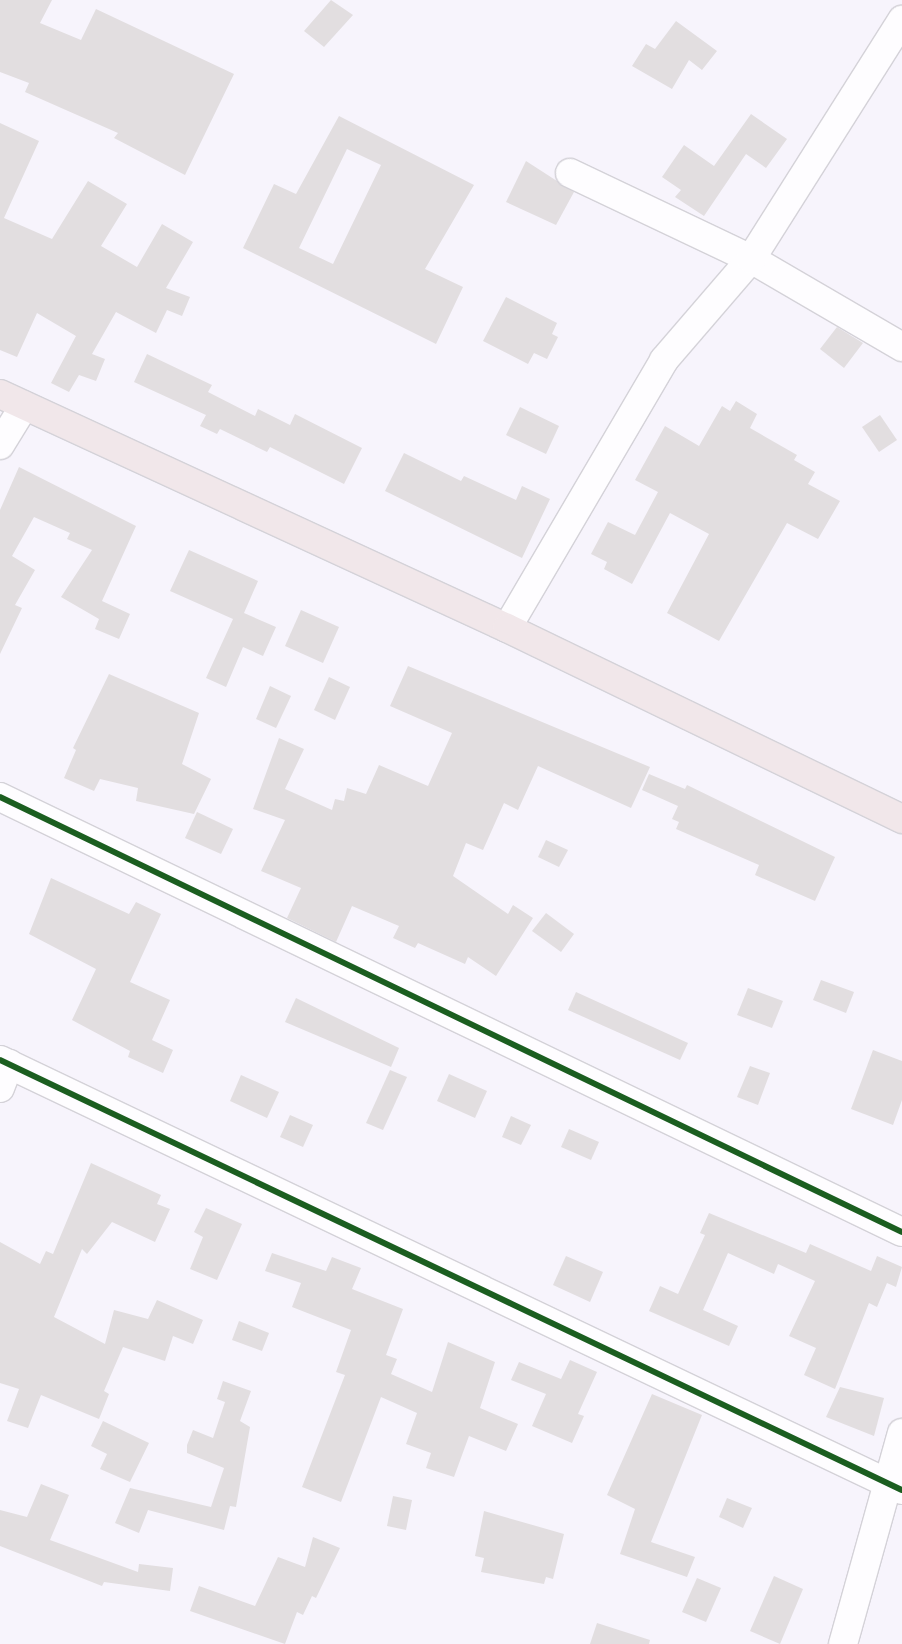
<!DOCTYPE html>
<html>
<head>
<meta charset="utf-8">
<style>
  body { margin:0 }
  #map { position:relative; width:902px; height:1644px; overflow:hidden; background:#f7f4fc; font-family:Mulish,sans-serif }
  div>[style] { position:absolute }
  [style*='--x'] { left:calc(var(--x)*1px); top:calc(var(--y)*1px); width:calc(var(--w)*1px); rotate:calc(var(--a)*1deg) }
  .building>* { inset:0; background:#e2dee0 }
  .roads { filter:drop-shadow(1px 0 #d4d2d8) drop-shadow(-1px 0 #d4d2d8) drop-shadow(0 1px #d4d2d8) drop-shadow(0 -1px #d4d2d8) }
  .minor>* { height:28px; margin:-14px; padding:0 14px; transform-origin:14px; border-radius:14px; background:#fefdff }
  .major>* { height:28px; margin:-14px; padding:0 14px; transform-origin:14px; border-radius:14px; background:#f1e7ea }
  .cycleway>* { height:6px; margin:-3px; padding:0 3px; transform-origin:3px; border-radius:3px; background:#1b5e20 }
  span { translate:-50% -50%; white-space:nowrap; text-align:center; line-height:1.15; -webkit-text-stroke:5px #f6f1ff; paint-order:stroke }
</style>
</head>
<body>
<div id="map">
  <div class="building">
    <i style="clip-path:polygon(0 0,52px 0,40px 23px,81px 40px,96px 9px,234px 74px,185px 175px,114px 138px,118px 133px,25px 92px,29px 83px,0 72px)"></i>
    <i style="clip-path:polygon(331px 0,353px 15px,324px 47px,304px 31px)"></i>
    <i style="clip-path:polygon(676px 21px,717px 51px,702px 70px,689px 60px,672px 89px,632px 66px,646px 44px,655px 49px)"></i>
    <i style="clip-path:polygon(751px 114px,787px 139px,766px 168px,746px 154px,704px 216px,675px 197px,681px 190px,662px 177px,684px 145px,714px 166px)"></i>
    <i style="clip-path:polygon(evenodd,339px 116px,474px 185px,425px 269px,463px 287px,436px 344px,243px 248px,274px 184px,296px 194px,339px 116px,347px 149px,381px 165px,333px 264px,299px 248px,347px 149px)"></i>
    <i style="clip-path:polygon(0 123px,39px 141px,4px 218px,52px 239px,88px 181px,127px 204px,101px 246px,137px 267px,162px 224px,193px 242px,166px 288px,190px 297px,182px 316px,167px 310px,156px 333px,116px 312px,92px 354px,105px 359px,96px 381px,79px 375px,69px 392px,51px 383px,76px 336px,37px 313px,17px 357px,0 350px)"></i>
    <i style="clip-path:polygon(526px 161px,574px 192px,556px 225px,506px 202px)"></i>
    <i style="clip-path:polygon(506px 297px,557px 323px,552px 334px,558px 337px,547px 359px,534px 353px,528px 364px,483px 341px)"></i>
    <i style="clip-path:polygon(837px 327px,863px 343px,844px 368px,820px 349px)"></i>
    <i style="clip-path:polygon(147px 354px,212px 385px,208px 392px,255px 416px,258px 409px,290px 425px,295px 414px,362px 448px,344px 484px,270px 447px,267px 452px,220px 429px,217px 434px,200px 426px,206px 415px,134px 382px)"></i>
    <i style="clip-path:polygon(736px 401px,757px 414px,750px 428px,797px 455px,794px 460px,815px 472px,808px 484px,840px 501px,818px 539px,787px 523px,719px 641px,667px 613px,709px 534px,670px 513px,632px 584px,604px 569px,607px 562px,591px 554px,608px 522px,635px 535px,658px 492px,635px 480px,665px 426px,699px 446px,722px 406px,730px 411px)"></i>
    <i style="clip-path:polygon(520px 407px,559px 426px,546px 454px,506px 435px)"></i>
    <i style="clip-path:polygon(880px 415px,897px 440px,879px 452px,862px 427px)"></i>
    <i style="clip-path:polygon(404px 453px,461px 481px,464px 476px,516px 500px,522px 486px,550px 499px,522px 558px,385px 491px)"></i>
    <i style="clip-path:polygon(19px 467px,136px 526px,102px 601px,130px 614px,119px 639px,95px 629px,99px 619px,61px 597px,92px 550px,67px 539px,70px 533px,34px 517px,12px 556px,35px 570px,15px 605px,22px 608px,0 654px,0 510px)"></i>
    <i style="clip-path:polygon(189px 550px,258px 581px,244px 613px,276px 627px,263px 656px,243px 647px,226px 687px,206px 678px,233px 619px,170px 591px)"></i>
    <i style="clip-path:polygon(301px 610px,339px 627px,323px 663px,285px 646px)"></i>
    <i style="clip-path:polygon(408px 666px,650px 767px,631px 808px,538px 766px,518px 810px,504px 803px,483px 850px,466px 843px,453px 876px,508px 914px,513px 905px,533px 918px,496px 976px,468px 957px,465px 964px,418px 943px,415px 948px,393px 938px,399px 926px,352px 906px,336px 942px,287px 918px,301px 888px,261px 871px,285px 820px,253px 809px,279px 738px,304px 749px,285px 789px,332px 810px,335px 799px,344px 801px,347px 788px,366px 794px,379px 765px,428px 786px,452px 733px,390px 706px)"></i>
    <i style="clip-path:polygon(109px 674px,199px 713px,182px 764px,211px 779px,194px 814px,136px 801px,138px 788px,100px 779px,94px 791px,64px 778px,76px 750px,73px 748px)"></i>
    <i style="clip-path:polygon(329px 677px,350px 687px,335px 720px,314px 710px)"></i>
    <i style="clip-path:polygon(270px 686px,291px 696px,276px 728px,256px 719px)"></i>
    <i style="clip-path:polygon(649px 774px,685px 789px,687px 785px,835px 857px,815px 901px,755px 875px,759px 865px,676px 829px,679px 822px,672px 819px,678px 806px,642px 790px)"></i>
    <i style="clip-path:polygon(197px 812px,233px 829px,221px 854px,185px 838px)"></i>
    <i style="clip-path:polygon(546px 840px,568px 850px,559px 867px,538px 857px)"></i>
    <i style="clip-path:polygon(51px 878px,129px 914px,136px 902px,161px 914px,130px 982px,170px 1000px,152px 1040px,173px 1050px,163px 1073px,128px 1057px,130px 1051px,72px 1020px,96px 969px,29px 934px)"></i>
    <i style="clip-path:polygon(546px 913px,574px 934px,561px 952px,532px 931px)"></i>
    <i style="clip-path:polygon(821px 980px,854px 992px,846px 1013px,813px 1000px)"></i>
    <i style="clip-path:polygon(748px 988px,783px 1001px,772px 1028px,737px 1015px)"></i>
    <i style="clip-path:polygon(576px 992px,688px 1043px,680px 1060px,568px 1010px)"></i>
    <i style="clip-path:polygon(296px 998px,399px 1048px,391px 1067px,285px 1022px)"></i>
    <i style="clip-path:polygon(873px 1050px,902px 1061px,902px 1100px,893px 1125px,851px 1109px)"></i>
    <i style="clip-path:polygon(750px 1066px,770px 1073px,758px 1105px,737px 1097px)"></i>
    <i style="clip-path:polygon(390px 1070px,407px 1077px,383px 1130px,366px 1123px)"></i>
    <i style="clip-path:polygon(449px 1074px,487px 1091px,475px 1118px,437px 1101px)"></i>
    <i style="clip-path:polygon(241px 1075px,279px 1092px,267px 1118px,230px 1101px)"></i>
    <i style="clip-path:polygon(290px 1115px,313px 1125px,303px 1147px,280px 1137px)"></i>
    <i style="clip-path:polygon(511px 1116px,531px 1125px,521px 1145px,502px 1137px)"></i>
    <i style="clip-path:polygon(569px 1129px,599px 1142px,591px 1160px,561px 1147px)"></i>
    <i style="clip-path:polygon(91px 1163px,161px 1195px,157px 1204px,170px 1209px,155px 1242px,112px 1222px,87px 1254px,82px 1249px,54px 1317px,105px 1344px,114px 1310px,148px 1319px,157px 1300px,203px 1320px,193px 1344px,173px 1336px,165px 1361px,123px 1347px,104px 1391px,109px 1394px,99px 1419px,41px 1395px,28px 1428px,7px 1421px,19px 1389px,0 1383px,0 1242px,40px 1264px,46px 1251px,53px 1254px)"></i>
    <i style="clip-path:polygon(206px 1208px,242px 1224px,217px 1280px,190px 1269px,203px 1237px,194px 1232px)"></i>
    <i style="clip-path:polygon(709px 1213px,806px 1253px,810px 1244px,871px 1271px,877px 1256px,902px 1267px,896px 1287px,887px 1283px,877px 1307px,869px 1303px,835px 1389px,804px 1375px,816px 1348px,789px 1336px,815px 1281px,778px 1264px,774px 1274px,728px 1253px,703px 1310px,738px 1326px,729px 1346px,649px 1311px,660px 1286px,678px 1294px,705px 1235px,700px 1233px)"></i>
    <i style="clip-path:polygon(272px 1253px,326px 1271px,332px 1257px,361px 1268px,352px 1289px,403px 1309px,386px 1355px,397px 1359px,391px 1374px,432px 1392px,448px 1342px,495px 1362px,480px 1408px,518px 1424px,506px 1451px,469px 1436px,454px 1477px,426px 1468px,431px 1453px,406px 1444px,417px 1413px,381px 1397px,341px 1502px,302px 1487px,345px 1375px,336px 1372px,351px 1330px,292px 1307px,301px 1283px,265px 1271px)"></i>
    <i style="clip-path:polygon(566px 1256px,603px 1272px,590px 1302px,553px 1285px)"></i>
    <i style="clip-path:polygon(239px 1321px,269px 1333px,262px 1351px,232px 1340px)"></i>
    <i style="clip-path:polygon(570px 1360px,597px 1372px,578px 1414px,584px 1416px,572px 1443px,532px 1426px,546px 1394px,511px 1380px,519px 1362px,561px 1379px)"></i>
    <i style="clip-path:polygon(223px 1381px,251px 1391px,240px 1421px,250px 1427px,236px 1507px,230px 1506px,224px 1530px,148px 1510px,139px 1533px,115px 1523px,130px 1488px,211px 1507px,224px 1468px,187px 1453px,187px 1445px,193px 1430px,213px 1438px,225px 1402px,217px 1399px)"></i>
    <i style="clip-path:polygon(840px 1387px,884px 1398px,874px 1436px,826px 1417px)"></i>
    <i style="clip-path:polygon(652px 1394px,702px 1415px,651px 1542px,695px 1557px,687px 1577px,620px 1554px,635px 1509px,607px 1495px)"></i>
    <i style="clip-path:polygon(103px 1421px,149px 1443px,130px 1482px,100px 1469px,107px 1454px,91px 1446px)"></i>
    <i style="clip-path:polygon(41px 1484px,69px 1495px,50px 1540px,138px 1572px,139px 1564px,173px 1568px,170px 1591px,104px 1582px,102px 1586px,0 1546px,0 1510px,27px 1517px)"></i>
    <i style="clip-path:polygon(393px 1496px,412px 1500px,406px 1530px,387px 1526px)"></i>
    <i style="clip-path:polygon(727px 1498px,752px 1508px,743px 1528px,719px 1517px)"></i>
    <i style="clip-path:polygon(484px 1511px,564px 1534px,553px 1579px,546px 1577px,544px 1584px,481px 1572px,484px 1558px,475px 1556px)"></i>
    <i style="clip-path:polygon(313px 1537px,340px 1548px,316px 1598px,312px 1596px,303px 1615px,297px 1612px,285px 1644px,190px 1611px,199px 1586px,255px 1606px,278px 1557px,305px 1567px)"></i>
    <i style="clip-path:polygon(774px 1576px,803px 1589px,780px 1644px,750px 1631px)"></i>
    <i style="clip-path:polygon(697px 1578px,721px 1588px,706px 1622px,682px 1612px)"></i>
    <i style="clip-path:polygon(597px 1623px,650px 1640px,649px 1644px,590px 1644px)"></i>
  </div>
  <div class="roads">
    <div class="minor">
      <i style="--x:570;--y:173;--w:200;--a:25.4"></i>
      <i style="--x:751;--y:259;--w:175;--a:30.2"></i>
      <i style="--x:0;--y:445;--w:46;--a:-58.4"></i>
      <i style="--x:507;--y:628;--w:311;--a:-59.6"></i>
      <i style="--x:664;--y:360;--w:133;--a:-49.3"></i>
      <i style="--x:751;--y:259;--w:283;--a:-57.7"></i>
      <i style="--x:0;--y:797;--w:1001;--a:25.75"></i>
      <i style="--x:0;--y:1060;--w:999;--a:25.49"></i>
      <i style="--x:0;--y:1088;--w:26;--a:-69"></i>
      <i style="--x:843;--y:1644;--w:219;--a:-74.4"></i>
    </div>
    <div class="major">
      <i style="--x:0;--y:394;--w:558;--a:24.78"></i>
      <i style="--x:507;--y:628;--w:439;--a:25.8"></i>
    </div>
  </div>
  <div class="cycleway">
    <i style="--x:0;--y:797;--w:1001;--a:25.75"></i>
    <i style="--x:0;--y:1060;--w:999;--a:25.49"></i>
  </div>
</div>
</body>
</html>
